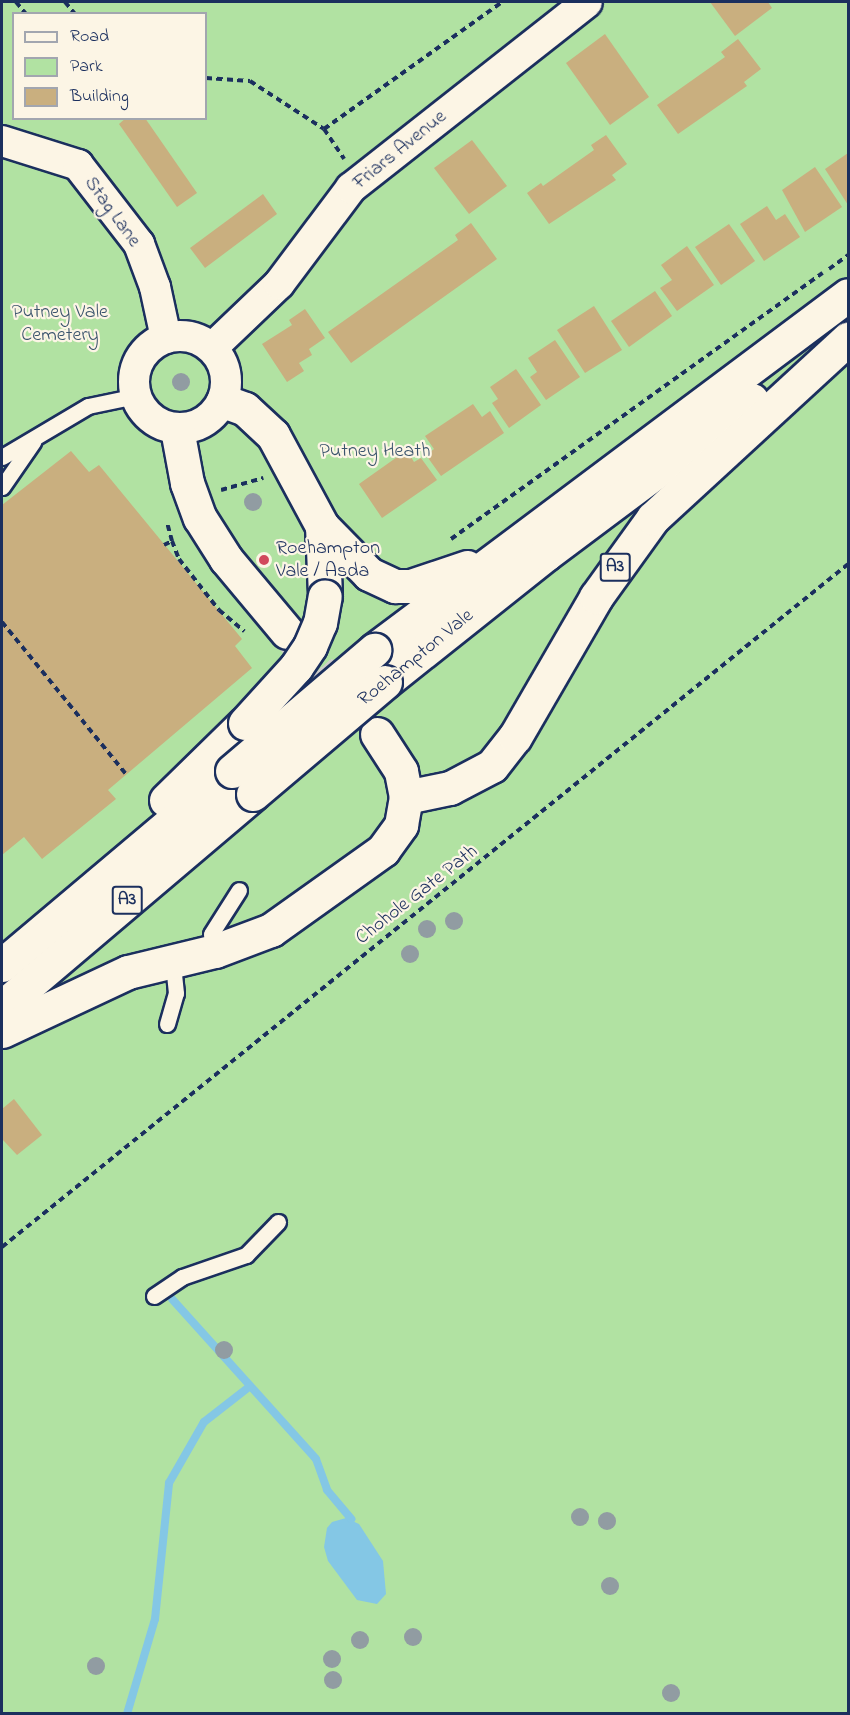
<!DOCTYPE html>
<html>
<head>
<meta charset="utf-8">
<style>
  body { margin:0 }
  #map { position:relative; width:850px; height:1715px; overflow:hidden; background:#fcf5e5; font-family:"Indie Flower",sans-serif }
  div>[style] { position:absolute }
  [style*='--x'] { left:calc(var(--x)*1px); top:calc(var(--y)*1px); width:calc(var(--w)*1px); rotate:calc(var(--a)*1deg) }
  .green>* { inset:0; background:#b1e2a2 }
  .water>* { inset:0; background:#84c7e5 }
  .stream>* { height:8px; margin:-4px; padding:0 4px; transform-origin:4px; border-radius:4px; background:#84c7e5 }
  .building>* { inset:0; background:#c9af7f }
  .highway-tunnel>* { height:33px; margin-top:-16.5px; transform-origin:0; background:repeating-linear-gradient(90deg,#cfcdca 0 33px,transparent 0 49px) }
  .path>* { height:4px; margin-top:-2px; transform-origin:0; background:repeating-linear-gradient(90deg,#1b2f5e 0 6px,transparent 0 10.5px) }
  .roads { filter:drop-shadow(2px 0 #1b2f5e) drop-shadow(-2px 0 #1b2f5e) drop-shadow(0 2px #1b2f5e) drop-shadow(0 -2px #1b2f5e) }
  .lane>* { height:15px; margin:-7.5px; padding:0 7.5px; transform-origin:7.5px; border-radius:7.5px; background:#fcf5e5 }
  .street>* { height:30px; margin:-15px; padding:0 15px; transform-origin:15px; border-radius:15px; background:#fcf5e5 }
  .street>.ring { margin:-15px; padding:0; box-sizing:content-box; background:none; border:30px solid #fcf5e5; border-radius:50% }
  .highway>* { height:33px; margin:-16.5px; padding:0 16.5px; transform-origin:16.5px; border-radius:16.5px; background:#fcf5e5 }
  .bridges { filter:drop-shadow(2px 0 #1b2f5e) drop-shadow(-2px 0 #1b2f5e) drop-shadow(0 2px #1b2f5e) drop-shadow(0 -2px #1b2f5e) }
  .highway-bridge>* { height:33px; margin:-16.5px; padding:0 16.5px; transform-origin:16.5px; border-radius:16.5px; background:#fcf5e5 }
  .trees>* { width:18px; height:18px; margin:-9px; border-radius:50%; background:#919ca2 }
  .dots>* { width:16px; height:16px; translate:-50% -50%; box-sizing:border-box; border:3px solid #fcf5e5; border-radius:50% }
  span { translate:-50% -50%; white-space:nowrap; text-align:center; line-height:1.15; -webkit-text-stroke:4.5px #fcf5e5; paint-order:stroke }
  .shield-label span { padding:2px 4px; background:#fcf5e5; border:2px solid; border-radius:4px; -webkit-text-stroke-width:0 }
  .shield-label { font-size:18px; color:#1b2f5e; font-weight:700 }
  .street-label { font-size:20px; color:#1b2f5e }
  .park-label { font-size:20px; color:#39536c }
  .poi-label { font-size:20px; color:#1b2f5e }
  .left { translate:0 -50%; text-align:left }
  .frame { position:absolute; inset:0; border:3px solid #1b2f5e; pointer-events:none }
  .legend { position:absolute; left:12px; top:12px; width:195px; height:108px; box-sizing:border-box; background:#fcf5e5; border:2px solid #a2a6af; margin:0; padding:8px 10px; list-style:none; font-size:18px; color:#1b2f5e }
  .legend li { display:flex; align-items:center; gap:12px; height:30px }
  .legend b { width:30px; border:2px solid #a2a6af }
</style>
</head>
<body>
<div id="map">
  <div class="green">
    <i style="clip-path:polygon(evenodd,2px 2px,848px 2px,848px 1713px,2px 1714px,2px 2px,14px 14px,206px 14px,206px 118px,14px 118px,14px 14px)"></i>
  </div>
  <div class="water">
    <i style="clip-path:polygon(346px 1518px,359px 1524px,383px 1561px,386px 1594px,377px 1604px,357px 1600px,328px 1561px,324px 1547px,327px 1528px,332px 1522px)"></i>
  </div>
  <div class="stream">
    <i style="--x:172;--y:1299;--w:215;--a:48"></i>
    <i style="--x:316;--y:1459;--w:33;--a:70"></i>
    <i style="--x:327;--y:1490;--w:38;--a:50"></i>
    <i style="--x:127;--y:1714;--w:99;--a:-73.6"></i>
    <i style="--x:155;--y:1619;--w:137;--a:-84.1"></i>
    <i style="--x:169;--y:1483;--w:70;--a:-60.2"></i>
    <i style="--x:204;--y:1422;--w:58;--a:-38"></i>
  </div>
  <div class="building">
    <i style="clip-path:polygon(710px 2px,768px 2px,772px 8px,735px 36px)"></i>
    <i style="clip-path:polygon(605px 34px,649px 97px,610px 125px,566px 63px)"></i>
    <i style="clip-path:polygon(738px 39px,761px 69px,744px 82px,747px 86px,678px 134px,657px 105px,725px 57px,721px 52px)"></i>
    <i style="clip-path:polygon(126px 118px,145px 118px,197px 193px,177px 207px,119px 124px)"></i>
    <i style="clip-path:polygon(606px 135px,627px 164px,612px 175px,616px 180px,549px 224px,527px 193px,541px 183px,543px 186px,594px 150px,591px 145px)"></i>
    <i style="clip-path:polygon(472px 140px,507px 186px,469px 214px,434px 168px)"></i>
    <i style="clip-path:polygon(848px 153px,848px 205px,825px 169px)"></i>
    <i style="clip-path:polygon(815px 167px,842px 207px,805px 232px,782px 190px)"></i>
    <i style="clip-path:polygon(263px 194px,277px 214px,205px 268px,190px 248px)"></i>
    <i style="clip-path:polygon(767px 206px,776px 220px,785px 214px,800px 237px,764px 261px,740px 224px)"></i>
    <i style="clip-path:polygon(471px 223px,497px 259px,351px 363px,328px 332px,458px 240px,455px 235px)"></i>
    <i style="clip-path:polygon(729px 224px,755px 261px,721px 285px,695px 247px)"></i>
    <i style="clip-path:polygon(687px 246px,714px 285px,677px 311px,660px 288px,672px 280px,661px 265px)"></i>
    <i style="clip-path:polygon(655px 291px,672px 316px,629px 347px,611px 321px)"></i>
    <i style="clip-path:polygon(594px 306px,622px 350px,585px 373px,557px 330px)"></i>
    <i style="clip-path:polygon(305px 309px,325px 338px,309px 349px,312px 355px,299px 363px,304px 371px,287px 382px,262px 344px,292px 325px,289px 320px)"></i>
    <i style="clip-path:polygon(555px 340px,580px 377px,546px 400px,530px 377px,537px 372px,528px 358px)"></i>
    <i style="clip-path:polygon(516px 369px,541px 405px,509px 428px,492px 403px,498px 399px,490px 387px)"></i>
    <i style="clip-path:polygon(473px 404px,482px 417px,490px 411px,504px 433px,441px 476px,426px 455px,434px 449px,425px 436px)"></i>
    <i style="clip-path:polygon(407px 450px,414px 462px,421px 458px,437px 480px,382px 518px,359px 484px)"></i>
    <i style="clip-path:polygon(71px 451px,89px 472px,99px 465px,242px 639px,235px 646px,252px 668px,108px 790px,116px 799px,42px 859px,24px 837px,2px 855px,2px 505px)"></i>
    <i style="clip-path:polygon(14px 1099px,42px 1135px,17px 1155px,2px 1139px,2px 1109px)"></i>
  </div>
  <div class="highway-tunnel">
    <i style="--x:287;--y:632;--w:98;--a:48.7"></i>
  </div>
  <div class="path">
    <i style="--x:16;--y:2;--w:16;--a:50"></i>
    <i style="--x:65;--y:2;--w:16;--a:50"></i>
    <i style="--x:206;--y:78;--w:44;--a:3.9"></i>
    <i style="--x:250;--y:81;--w:88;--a:33"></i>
    <i style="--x:324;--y:129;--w:219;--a:-35.5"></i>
    <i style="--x:324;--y:129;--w:36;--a:56"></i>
    <i style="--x:829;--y:269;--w:24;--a:-36"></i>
    <i style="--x:221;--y:490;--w:44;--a:-15.9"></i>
    <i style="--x:451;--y:539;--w:457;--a:-35.6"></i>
    <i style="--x:172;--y:541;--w:19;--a:69"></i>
    <i style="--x:179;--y:559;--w:65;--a:51.9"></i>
    <i style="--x:219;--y:610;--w:33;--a:40"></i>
    <i style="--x:164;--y:545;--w:9;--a:-27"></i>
    <i style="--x:172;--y:541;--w:20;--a:-105"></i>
    <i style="--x:2;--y:622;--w:196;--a:50.8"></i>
    <i style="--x:2;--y:1247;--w:1087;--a:-38.91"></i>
  </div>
  <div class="roads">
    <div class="lane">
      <i style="--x:2;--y:457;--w:100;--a:-30.7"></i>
      <i style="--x:88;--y:406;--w:49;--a:-11.8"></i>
      <i style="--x:2;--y:487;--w:55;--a:-55.4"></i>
      <i style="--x:215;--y:951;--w:17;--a:-103"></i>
      <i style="--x:211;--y:934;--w:52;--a:-57.5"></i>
      <i style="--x:167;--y:1024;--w:32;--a:-74"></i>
      <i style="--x:176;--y:993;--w:31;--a:-96"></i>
      <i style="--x:154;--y:1296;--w:34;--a:-34"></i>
      <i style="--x:182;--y:1277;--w:68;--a:-19"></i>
      <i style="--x:246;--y:1255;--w:46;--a:-45.9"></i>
    </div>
    <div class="street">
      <i style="--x:2;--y:141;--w:80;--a:17.5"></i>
      <i style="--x:78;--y:165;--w:100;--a:52.3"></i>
      <i style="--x:139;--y:244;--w:46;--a:69.6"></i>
      <i style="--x:155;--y:287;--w:52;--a:77.8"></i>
      <i class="ring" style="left:134px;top:336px;width:62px;height:62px"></i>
      <i style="--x:212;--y:348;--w:93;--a:-43.7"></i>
      <i style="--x:279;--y:284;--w:120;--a:-53.1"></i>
      <i style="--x:351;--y:188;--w:300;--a:-38.2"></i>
    </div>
    <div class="highway">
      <i style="--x:223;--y:401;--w:23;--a:20"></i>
      <i style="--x:245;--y:409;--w:38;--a:43"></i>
      <i style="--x:273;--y:435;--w:103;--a:61.7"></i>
      <i style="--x:322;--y:526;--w:67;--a:45.6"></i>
      <i style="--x:369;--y:574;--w:29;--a:25"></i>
      <i style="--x:395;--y:586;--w:16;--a:0"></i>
      <i style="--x:411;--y:586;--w:59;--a:-18.7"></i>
      <i style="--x:177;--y:429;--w:55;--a:79.5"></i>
      <i style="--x:187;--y:483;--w:37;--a:70"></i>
      <i style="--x:200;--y:518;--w:49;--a:57.6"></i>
      <i style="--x:226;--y:559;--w:95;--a:50.1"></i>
      <i style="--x:322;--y:526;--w:70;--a:87.5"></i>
      <i style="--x:374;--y:650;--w:592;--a:-36.83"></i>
      <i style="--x:385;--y:682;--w:206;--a:-38.5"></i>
      <i style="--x:546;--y:554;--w:257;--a:-36.8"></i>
      <i style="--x:406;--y:797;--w:45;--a:-11.6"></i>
      <i style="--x:450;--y:788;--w:47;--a:-27.6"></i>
      <i style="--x:492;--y:766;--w:37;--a:-52"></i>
      <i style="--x:515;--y:737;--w:162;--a:-59.9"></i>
      <i style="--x:596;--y:597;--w:97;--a:-54.2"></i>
      <i style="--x:653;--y:518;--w:265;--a:-42.6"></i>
      <i style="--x:166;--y:800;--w:110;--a:-44.3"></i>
      <i style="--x:2;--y:965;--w:301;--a:-40.1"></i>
      <i style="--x:2;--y:1007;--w:329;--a:-40.3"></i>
      <i style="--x:2;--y:1031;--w:139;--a:-25.1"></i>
      <i style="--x:128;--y:972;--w:89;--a:-13.6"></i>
      <i style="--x:215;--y:951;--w:60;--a:-20.6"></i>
      <i style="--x:271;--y:930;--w:138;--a:-35.5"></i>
      <i style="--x:383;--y:850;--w:31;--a:-54"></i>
      <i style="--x:401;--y:825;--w:28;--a:-80"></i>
      <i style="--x:406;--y:797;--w:26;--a:-101"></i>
      <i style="--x:401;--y:771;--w:44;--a:-123"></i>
    </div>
  </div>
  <div class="bridges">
    <div class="highway-bridge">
      <i style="--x:245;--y:723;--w:76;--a:-47.7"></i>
      <i style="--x:296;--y:667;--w:25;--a:-56"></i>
      <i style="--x:310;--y:646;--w:25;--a:-67"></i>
      <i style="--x:320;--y:623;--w:27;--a:-80"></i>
      <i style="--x:232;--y:771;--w:187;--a:-40.4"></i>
      <i style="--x:253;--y:794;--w:173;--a:-40.3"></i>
    </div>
  </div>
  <div class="trees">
    <i style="left:181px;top:382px"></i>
    <i style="left:253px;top:502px"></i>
    <i style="left:454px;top:921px"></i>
    <i style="left:427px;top:929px"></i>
    <i style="left:410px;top:954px"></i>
    <i style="left:224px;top:1350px"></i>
    <i style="left:580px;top:1517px"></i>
    <i style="left:607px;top:1521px"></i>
    <i style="left:610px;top:1586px"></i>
    <i style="left:413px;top:1637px"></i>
    <i style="left:360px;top:1640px"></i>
    <i style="left:332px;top:1659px"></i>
    <i style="left:96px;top:1666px"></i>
    <i style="left:333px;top:1680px"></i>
    <i style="left:671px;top:1693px"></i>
  </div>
  <div class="dots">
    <i style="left:264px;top:560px;background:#d1495b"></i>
  </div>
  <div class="shield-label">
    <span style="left:615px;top:567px">A3</span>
    <span style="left:127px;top:900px">A3</span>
  </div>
  <div class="street-label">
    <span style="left:400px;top:150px;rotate:-39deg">Friars Avenue</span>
    <span style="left:112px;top:212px;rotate:54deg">Stag Lane</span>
    <span style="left:416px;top:658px;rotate:-39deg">Roehampton Vale</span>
    <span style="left:417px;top:895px;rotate:-38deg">Chohole Gate Path</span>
  </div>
  <div class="park-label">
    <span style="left:60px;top:324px">Putney Vale<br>Cemetery</span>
    <span style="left:375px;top:451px">Putney Heath</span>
  </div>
  <div class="poi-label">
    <span class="left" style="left:276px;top:560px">Roehampton<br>Vale / Asda</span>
  </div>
  <div class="frame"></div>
  <ul class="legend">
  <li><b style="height:8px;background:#fcf5e5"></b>Road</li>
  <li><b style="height:16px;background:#b1e2a2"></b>Park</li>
  <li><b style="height:16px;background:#c9af7f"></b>Building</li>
  </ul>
</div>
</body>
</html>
